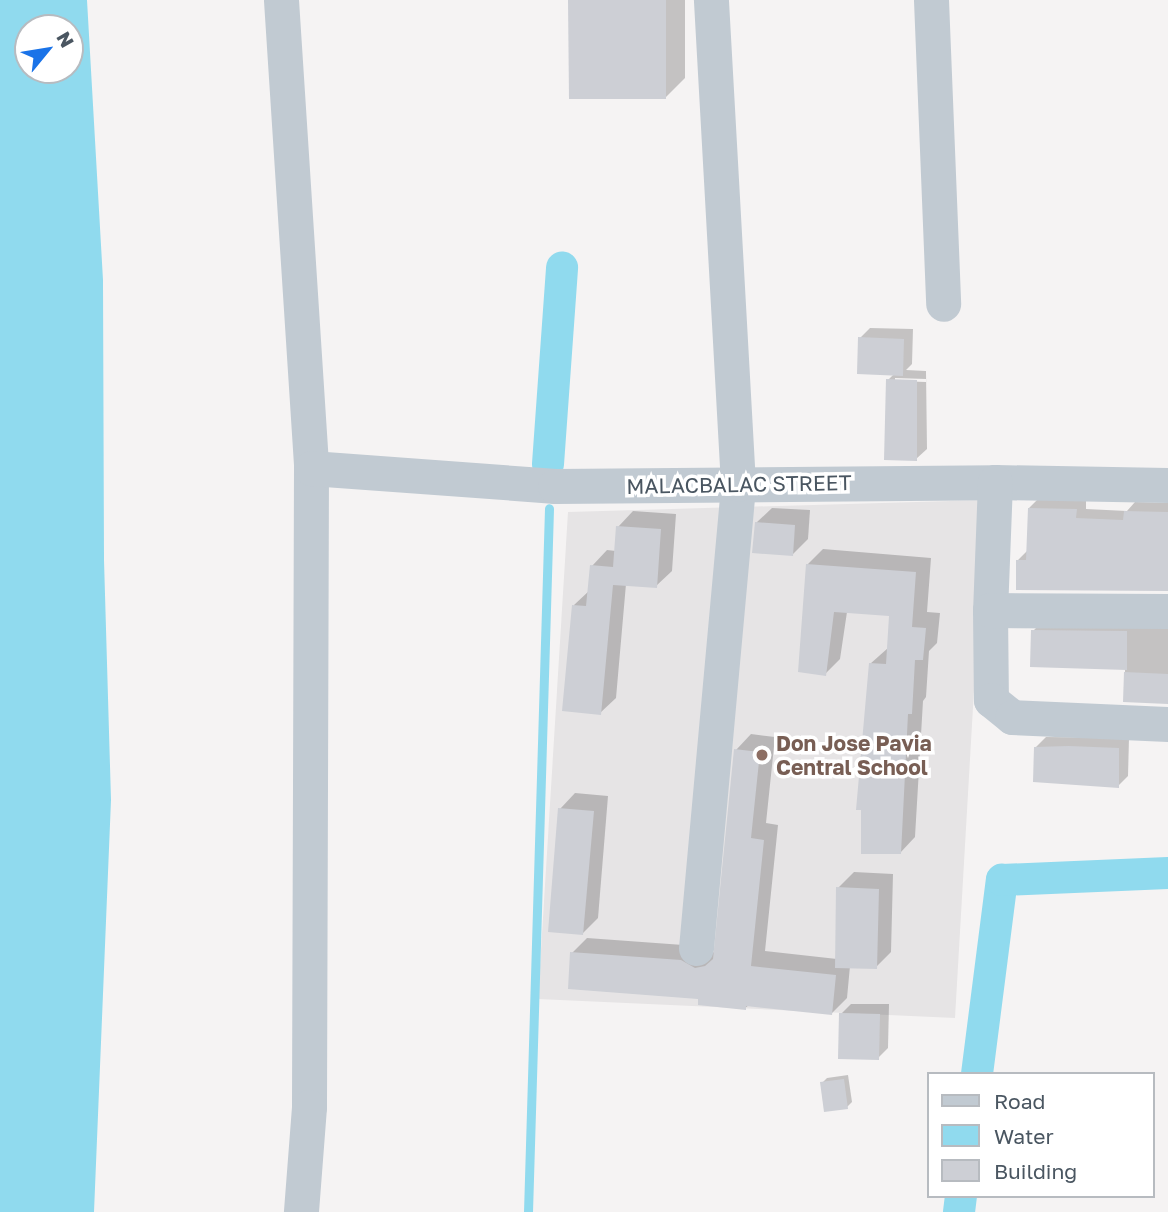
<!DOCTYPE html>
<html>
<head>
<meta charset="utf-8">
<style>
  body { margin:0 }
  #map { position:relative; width:1168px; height:1212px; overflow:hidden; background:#f5f3f3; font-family:"Golos Text",sans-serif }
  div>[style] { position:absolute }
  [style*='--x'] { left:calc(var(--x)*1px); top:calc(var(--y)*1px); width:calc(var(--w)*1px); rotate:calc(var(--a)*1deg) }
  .education>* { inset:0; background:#e6e4e5 }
  .water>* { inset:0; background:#90daee }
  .shadow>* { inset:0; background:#0003 }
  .stream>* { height:9px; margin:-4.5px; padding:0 4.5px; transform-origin:4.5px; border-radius:4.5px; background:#90daee }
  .canal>* { height:32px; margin:-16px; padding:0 16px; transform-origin:16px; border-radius:16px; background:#90daee }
  .building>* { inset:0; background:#cdcfd5 }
  .minor>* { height:35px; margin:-17.5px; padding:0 17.5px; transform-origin:17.5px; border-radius:17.5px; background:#c1cad2 }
  .dots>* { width:19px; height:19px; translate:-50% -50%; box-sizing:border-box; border:4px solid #fff; border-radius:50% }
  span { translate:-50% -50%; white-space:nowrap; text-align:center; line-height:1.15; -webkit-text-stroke:7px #fff; paint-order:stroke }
  .street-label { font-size:21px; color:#4a5661 }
  .education-label { font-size:21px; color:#785e54; font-weight:700 }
  .left { translate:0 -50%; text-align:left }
  .legend { position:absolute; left:927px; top:1072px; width:228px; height:126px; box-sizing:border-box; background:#fff; border:2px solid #b7bbc0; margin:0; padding:9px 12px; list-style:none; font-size:21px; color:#4a5661 }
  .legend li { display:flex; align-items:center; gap:14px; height:35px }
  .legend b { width:35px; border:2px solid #b7bbc0 }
  .north { position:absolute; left:14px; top:14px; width:70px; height:70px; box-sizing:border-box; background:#fff; border:2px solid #b7bbc0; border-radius:50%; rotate:60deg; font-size:19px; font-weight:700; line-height:28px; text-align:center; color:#4a5661 }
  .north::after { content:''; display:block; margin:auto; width:24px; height:32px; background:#1a73e8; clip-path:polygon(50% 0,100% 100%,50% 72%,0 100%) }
</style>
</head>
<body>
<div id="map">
  <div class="education">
    <i style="clip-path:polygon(985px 500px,955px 1018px,538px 999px,568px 512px)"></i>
  </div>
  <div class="water">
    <i style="clip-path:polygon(evenodd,0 0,87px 0,103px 280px,104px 560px,111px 800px,94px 1212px,0 1212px,0 0,28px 28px,70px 28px,70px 70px,28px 70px,28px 28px)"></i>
  </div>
  <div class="shadow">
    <i style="clip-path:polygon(570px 0,685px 0,685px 78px,665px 98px)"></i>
    <i style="clip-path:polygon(evenodd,870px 328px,913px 329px,912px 364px,906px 370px,926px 371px,927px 449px,916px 459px,888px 380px,894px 374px,860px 338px,870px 328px,895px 378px,926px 379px,926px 382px,895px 381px,895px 378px)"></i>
    <i style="clip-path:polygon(1039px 498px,1086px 500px,1086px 509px,1127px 511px,1135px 502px,1168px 503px,1168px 589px,1018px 560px,1028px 550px,1029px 508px)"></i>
    <i style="clip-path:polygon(772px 508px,810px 510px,808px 539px,793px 554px,756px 523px)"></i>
    <i style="clip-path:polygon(633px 511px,676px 514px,672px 571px,656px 586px,626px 584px,616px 698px,600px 713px,574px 605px,590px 590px,592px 566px,607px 550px,616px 551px,618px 527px)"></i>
    <i style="clip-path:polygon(823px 549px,931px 558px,927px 612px,940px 613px,937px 643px,929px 651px,926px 697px,923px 701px,915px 837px,900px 853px,863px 809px,858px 808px,870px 664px,888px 648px,891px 615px,847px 612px,840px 659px,825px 674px,807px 565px)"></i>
    <i style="clip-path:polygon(1043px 621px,1168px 622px,1168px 702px,1125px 700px,1125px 669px,1033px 631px)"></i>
    <i style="clip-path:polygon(751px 734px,775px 737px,766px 823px,778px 825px,765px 951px,837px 959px,838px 888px,854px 872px,893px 874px,891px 952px,876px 967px,850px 966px,847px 998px,832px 1013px,749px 1005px,745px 1008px,700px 998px,572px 953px,587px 938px,697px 946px,715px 953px,736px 750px)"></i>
    <i style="clip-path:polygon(1046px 737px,1129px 738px,1128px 776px,1118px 786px,1036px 747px)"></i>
    <i style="clip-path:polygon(575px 793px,608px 796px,598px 918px,583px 933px,560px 809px)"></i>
    <i style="clip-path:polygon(851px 1004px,889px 1004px,888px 1048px,878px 1058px,841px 1014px)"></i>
    <i style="clip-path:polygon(848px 1075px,852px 1102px,847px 1107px,822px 1083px,827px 1078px)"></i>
  </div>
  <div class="stream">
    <i style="--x:528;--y:1212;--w:704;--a:-88.29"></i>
  </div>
  <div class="canal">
    <i style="--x:548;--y:464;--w:197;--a:-85.9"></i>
    <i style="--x:977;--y:1074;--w:196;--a:-82.7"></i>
    <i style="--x:1002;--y:880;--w:166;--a:-2.4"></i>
    <i style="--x:959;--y:1212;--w:16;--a:-83"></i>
  </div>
  <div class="building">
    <i style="clip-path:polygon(568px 0,666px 0,666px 99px,569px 99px)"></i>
    <i style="clip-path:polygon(858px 337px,904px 339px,903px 376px,857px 374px)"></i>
    <i style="clip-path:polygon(886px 379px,917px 380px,917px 461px,884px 460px)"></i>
    <i style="clip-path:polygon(1028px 508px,1077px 509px,1076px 518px,1123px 520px,1124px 511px,1168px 512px,1168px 591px,1016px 590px,1016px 560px,1026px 560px)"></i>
    <i style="clip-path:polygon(755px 522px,795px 525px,793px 556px,752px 553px)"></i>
    <i style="clip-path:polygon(616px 526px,661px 529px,657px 588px,613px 585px,601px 715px,562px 711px,572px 605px,586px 606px,590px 565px,613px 567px)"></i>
    <i style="clip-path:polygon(806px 564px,916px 572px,912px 627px,926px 628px,923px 660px,915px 660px,912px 714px,908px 714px,901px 854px,861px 854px,861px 810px,856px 810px,869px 663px,886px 664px,889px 616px,834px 612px,826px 676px,798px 672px)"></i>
    <i style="clip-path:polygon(1031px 630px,1127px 631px,1127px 670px,1030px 667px)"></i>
    <i style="clip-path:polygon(1124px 672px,1168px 674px,1168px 704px,1123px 702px)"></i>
    <i style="clip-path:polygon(1069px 746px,1119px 748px,1119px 788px,1033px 782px,1034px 747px)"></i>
    <i style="clip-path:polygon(734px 749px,760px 752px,751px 838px,764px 840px,751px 966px,836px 975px,832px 1015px,746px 1006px,746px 1010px,698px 1005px,698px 999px,568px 989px,570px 952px,681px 960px,695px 968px,705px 966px,713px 959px)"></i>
    <i style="clip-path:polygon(558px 808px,594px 811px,583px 935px,548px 932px)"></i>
    <i style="clip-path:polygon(836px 887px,879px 889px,877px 969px,835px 968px)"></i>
    <i style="clip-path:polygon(839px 1013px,880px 1014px,879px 1060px,838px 1059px)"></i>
    <i style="clip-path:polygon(844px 1079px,848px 1109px,824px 1112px,820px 1082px)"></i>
  </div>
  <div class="minor">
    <i style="--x:281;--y:0;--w:469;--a:86.3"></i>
    <i style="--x:311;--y:468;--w:639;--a:90.18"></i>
    <i style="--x:309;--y:1107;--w:105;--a:94.4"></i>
    <i style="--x:931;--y:0;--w:304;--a:87.7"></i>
    <i style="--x:311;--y:468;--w:245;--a:4.2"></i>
    <i style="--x:555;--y:486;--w:440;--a:-0.5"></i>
    <i style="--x:995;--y:482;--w:173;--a:1"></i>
    <i style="--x:995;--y:482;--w:128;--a:92.2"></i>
    <i style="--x:990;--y:610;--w:90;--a:89.4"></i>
    <i style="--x:991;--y:700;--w:27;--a:39"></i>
    <i style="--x:1012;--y:717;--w:156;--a:2.6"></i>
    <i style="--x:990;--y:610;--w:178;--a:0.3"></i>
    <i style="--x:696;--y:948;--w:466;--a:-84.8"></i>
    <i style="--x:738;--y:484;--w:485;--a:-93.2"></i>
  </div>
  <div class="dots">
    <i style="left:762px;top:755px;background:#8d6e63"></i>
  </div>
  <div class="street-label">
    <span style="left:739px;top:484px;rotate:-1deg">MALACBALAC STREET</span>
  </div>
  <div class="education-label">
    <span class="left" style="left:776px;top:755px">Don Jose Pavia<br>Central School</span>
  </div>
  <ul class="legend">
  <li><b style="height:9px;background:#c1cad2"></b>Road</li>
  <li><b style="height:19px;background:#90daee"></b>Water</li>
  <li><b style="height:19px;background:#cdcfd5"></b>Building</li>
  </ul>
  <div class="north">N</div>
</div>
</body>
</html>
